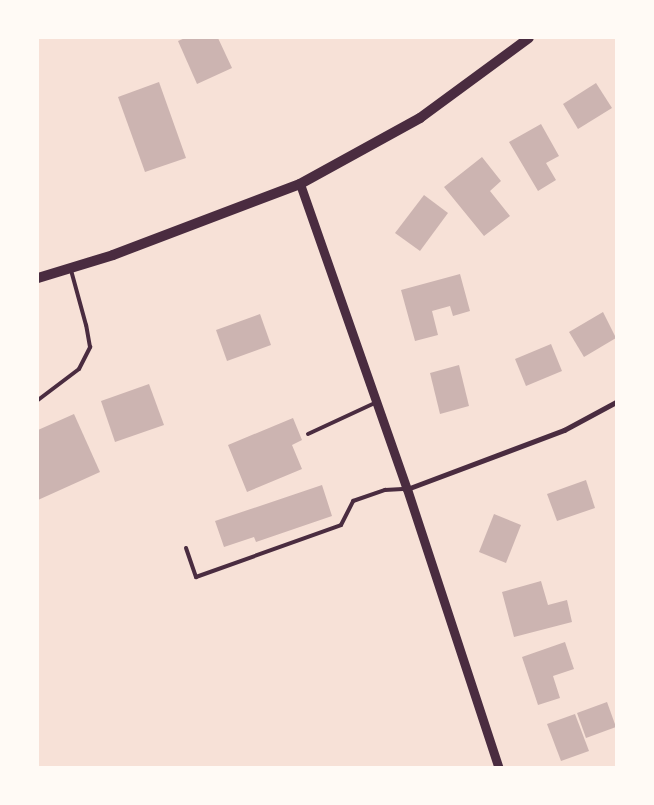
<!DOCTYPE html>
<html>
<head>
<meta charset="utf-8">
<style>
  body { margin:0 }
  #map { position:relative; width:654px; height:805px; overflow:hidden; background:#f7e1d7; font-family:Helvetica,sans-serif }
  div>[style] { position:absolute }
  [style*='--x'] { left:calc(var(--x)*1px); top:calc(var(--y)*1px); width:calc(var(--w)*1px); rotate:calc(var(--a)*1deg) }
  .building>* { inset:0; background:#ccb4b1 }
  .service>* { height:4px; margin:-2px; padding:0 2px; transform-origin:2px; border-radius:2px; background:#4a2c40 }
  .minor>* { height:5px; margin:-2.5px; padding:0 2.5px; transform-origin:2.5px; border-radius:2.5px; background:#4a2c40 }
  .tertiary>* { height:9px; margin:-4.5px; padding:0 4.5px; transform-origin:4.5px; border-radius:4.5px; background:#4a2c40 }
  .secondary>* { height:10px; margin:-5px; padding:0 5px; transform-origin:5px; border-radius:5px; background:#4a2c40 }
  span { translate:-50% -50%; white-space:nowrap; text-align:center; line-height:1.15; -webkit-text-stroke:4.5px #fffaf5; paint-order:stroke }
  .frame { position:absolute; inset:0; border:39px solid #fffaf5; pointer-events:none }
</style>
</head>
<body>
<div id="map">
  <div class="building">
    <i style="clip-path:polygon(185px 38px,218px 38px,232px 68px,197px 84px,178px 41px)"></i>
    <i style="clip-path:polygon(159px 82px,186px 158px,145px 172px,118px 97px)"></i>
    <i style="clip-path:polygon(596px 83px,612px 108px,578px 129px,563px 104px)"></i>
    <i style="clip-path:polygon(541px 124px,559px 156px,546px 163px,556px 180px,538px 191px,509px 142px)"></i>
    <i style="clip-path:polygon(482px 157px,501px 181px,490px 191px,510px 216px,484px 236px,444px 187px)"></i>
    <i style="clip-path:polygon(424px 195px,448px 213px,420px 251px,395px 233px)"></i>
    <i style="clip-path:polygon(460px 274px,470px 311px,453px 316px,450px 306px,432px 311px,438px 335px,415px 341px,401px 290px)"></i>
    <i style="clip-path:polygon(603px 312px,616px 338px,584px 357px,569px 332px)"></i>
    <i style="clip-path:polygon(260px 314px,271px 345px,227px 361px,216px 330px)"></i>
    <i style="clip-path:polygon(551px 344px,562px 371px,526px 386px,515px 359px)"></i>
    <i style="clip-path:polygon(459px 365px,469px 406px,440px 414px,430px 373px)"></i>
    <i style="clip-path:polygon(149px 384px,164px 425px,115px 442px,101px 401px)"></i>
    <i style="clip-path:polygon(74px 414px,100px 472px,38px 500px,38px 430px)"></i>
    <i style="clip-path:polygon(293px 418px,302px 440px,292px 445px,302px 469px,247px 492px,228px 445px)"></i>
    <i style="clip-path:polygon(586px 480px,595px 508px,557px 521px,547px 494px)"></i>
    <i style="clip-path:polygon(322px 485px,332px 516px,256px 542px,254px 537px,224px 547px,215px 521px)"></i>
    <i style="clip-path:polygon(494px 514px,521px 525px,506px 563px,479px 552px)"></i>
    <i style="clip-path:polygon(541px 581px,548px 605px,567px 600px,572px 622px,514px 637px,502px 592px)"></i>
    <i style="clip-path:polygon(565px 642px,574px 669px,553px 676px,560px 698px,538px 705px,522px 657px)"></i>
    <i style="clip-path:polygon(607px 702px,616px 727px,586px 738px,577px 713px)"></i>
    <i style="clip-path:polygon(575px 714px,589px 751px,561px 761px,547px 724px)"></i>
  </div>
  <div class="service">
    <i style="--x:38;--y:400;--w:51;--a:-37.1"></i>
    <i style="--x:79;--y:369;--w:25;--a:-63"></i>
    <i style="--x:90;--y:347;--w:22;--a:-100"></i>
    <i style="--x:86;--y:325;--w:57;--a:-105.3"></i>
    <i style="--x:308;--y:434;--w:76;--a:-24.9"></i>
    <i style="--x:186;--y:548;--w:31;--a:71"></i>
    <i style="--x:196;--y:577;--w:154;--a:-19.7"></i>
    <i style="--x:341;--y:525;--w:27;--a:-63"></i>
    <i style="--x:353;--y:501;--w:34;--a:-19"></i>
    <i style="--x:385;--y:490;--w:22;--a:-3"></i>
  </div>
  <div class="minor">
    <i style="--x:407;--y:489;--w:168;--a:-20.6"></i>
    <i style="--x:564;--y:430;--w:59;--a:-28.3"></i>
  </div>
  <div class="tertiary">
    <i style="--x:300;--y:184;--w:323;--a:70.7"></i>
    <i style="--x:407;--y:489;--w:294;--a:71.8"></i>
  </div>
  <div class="secondary">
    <i style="--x:38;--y:278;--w:78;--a:-17"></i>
    <i style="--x:113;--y:255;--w:200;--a:-20.8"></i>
    <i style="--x:300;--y:184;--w:137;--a:-28.8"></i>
    <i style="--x:420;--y:118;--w:135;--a:-36.3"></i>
  </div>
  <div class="frame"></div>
</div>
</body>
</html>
